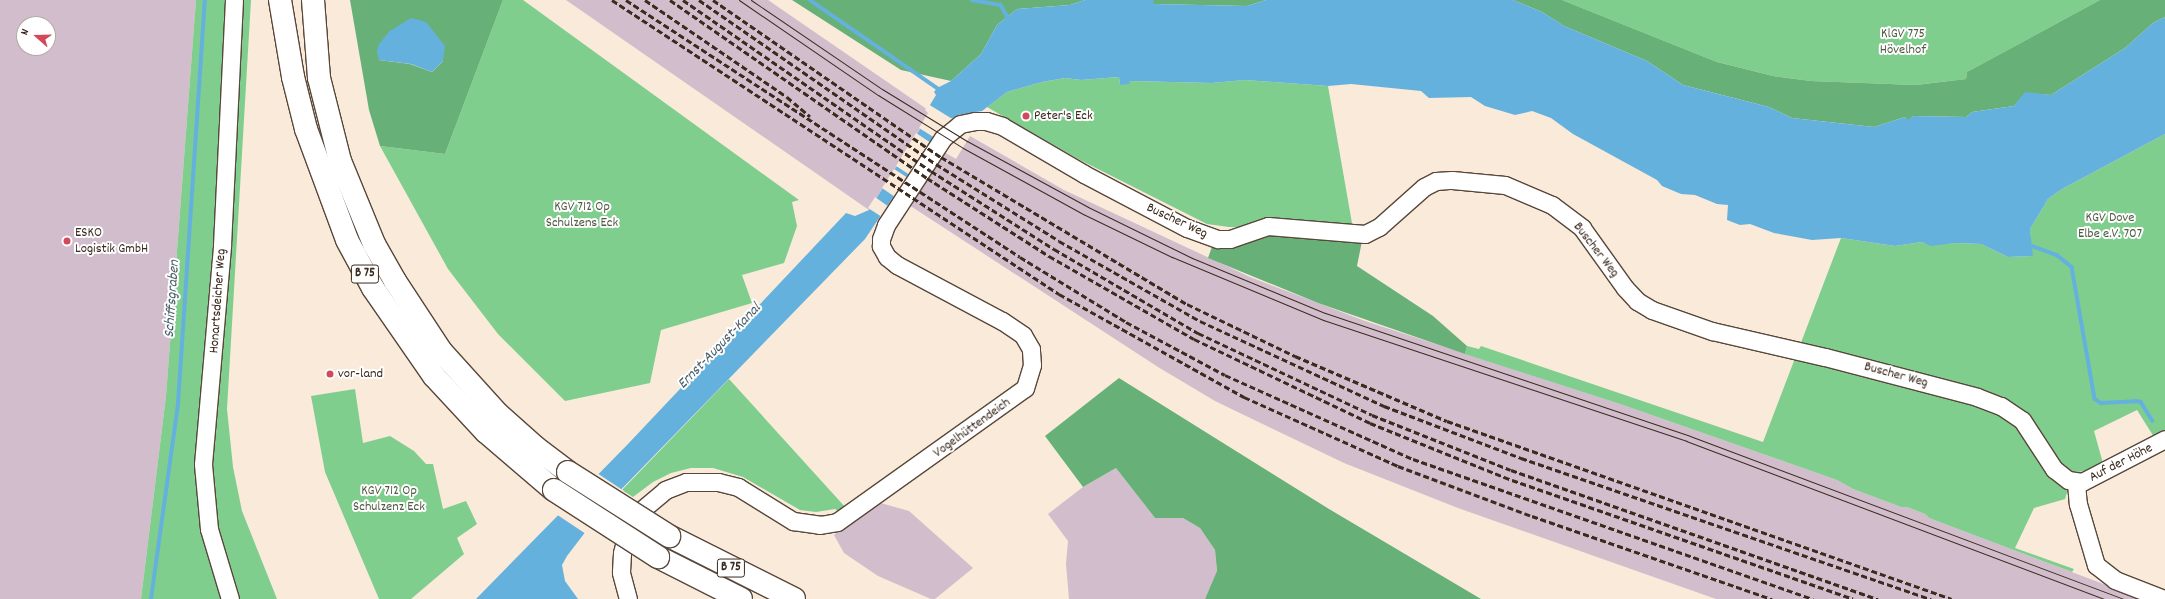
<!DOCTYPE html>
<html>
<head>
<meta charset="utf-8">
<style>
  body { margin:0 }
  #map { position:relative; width:2165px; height:599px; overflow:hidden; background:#f9ead9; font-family:Dekko,sans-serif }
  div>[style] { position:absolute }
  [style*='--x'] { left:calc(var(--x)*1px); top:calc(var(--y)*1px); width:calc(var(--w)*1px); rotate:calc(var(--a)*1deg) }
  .industrial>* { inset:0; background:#d1bdcb }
  .green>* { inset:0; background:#7fce8e }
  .forest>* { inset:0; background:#67b179 }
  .water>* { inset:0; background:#65b1de }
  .pier>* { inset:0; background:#f9ead9 }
  .stream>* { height:3.5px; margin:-1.75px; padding:0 1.75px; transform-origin:1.75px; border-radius:1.75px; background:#65b1de }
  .roads { filter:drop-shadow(1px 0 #58473a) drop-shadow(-1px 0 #58473a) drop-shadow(0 1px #58473a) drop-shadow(0 -1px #58473a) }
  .minor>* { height:17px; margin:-8.5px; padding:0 8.5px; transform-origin:8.5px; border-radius:8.5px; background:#fff }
  .highway>* { height:22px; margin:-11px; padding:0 11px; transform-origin:11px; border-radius:11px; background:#fff }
  .tram>* { height:1px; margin:-0.5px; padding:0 0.5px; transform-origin:0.5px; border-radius:0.5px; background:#3b2a1e }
  .rail>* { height:3px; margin-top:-1.5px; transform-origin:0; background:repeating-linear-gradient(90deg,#3b2a1e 0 6px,transparent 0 9px) }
  .bridges { filter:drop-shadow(1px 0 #58473a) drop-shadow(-1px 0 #58473a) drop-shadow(0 1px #58473a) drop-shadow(0 -1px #58473a) }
  .highway-bridge>* { height:22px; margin:-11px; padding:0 11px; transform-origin:11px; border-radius:11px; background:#fff }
  .dots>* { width:11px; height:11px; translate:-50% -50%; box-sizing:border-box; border:2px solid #fff; border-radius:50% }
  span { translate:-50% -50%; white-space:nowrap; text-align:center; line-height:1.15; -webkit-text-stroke:4px #fff; paint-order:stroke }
  .shield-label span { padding:1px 3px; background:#fff; border:1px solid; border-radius:3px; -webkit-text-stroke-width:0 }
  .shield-label { font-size:13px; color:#3b2a1e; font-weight:700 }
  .park-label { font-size:14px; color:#4f5b40 }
  .poi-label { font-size:14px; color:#3b2a1e }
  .left { translate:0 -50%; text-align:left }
  .street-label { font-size:14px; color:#3b2a1e }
  .water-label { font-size:15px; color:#4c606b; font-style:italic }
  .north { position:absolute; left:16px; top:16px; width:40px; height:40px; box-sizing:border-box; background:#fff; border:1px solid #b1aaa5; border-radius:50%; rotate:290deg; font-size:11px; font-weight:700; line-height:16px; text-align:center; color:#3b2a1e }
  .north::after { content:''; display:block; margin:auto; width:14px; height:18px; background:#d1495b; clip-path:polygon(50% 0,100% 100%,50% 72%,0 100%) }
</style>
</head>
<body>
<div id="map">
  <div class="industrial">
    <i style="clip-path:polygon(evenodd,0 0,196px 0,166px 396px,141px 599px,0 599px,0 0,24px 24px,48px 24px,48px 48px,24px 48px,24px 24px)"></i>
    <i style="clip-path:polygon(566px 0,768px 0,931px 112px,869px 210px)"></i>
    <i style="clip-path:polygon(970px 136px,1064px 190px,1250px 277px,1365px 321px,1620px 404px,1837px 480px,1853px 489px,1901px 507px,1907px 507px,1925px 514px,1929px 518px,2143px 599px,1716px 599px,1458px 508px,1344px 463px,1215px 401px,1158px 367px,909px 205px,944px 152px,956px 159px)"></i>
    <i style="clip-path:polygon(1116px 468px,1155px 518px,1183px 518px,1200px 528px,1215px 550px,1217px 572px,1205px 599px,1069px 599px,1066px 564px,1068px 541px,1048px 514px,1083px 487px)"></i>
    <i style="clip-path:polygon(877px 502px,909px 511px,973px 568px,935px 599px,931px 599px,878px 576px,844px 553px,834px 535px)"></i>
  </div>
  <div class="green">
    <i style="clip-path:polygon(196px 0,251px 0,227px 409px,233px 467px,242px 511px,277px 599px,141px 599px,166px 396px)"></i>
    <i style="clip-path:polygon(503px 0,523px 0,799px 200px,792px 202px,797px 226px,784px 263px,742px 275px,752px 303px,661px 330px,650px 383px,565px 401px,498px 334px,448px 269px,380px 146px,445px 154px)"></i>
    <i style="clip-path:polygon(1562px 0,2100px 0,1967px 72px,1966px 79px,1916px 85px,1811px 81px,1773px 76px,1717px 62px)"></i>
    <i style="clip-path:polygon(1119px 77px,1120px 85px,1129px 81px,1212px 83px,1245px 80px,1328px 86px,1353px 229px,1229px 227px,1207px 224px,1080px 160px,987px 107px,1007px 92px,1042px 82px,1065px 78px,1081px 80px)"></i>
    <i style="clip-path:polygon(2165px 134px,2165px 431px,2154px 437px,2137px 410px,2094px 431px,2104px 467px,2073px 473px,2065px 499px,2034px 508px,2015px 548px,2074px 569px,2072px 572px,1929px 518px,1925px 514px,1907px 507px,1901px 507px,1853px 489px,1837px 480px,1620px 404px,1465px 354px,1467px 346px,1479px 349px,1481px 346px,1763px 442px,1841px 238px,1895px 246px,1922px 242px,1931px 245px,1956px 243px,1981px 244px,2008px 257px,2032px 256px,2030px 229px,2048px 199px,2062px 189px)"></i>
    <i style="clip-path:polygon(729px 379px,846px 508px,838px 511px,835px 509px,816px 512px,800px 510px,743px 477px,713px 468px,691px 468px,671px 473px,653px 482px,633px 497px,622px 490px)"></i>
    <i style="clip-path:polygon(355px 389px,363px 443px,390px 436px,414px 451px,426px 464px,433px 464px,443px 509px,466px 501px,477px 524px,457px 538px,464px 554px,411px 599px,379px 599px,325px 472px,311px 396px)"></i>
  </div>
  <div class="forest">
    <i style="clip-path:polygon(evenodd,350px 0,503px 0,445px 154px,380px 146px,369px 110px,350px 0,379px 60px,443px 61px,432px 72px,410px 64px,379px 60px)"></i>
    <i style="clip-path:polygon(792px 0,1085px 0,1070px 5px,1017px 9px,997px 25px,981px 54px,951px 81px,901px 70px)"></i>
    <i style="clip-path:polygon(1153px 0,1266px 0,1247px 6px,1153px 4px)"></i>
    <i style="clip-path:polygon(1513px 0,1562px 0,1717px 62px,1773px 76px,1811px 81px,1916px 85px,1966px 79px,1967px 72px,2100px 0,2165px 0,2165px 17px,2153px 23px,2125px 48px,2051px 95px,2026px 93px,2014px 106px,1972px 112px,1966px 117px,1913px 116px,1908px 121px,1905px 117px,1874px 127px,1792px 118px,1769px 107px,1683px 85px,1647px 61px,1564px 26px,1542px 12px)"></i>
    <i style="clip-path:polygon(1258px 233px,1362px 241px,1357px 266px,1433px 316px,1467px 346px,1465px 354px,1318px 303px,1208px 258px,1213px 244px)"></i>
    <i style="clip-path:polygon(1119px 378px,1329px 509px,1481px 599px,1205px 599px,1217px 571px,1215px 550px,1200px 528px,1183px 518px,1155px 518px,1116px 468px,1083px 487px,1045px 436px)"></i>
  </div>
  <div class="water">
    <i style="clip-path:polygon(1085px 0,1153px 0,1154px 4px,1247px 6px,1266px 0,1513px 0,1542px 12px,1564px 26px,1647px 61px,1683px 85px,1769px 107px,1792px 118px,1874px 127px,1905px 117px,1908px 120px,1913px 116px,1966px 117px,1972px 112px,2014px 106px,2025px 92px,2051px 95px,2125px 48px,2153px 23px,2165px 17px,2165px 134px,2062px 189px,2048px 199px,2030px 229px,2033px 256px,2008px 257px,1981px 244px,1956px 243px,1931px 246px,1922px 242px,1895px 246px,1841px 238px,1812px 240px,1774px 233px,1750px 224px,1740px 225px,1727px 220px,1728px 205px,1717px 204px,1695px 195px,1681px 194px,1662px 186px,1657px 180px,1573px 134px,1551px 118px,1532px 111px,1515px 115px,1485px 106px,1471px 97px,1429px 98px,1421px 91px,1351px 84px,1328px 86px,1245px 80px,1212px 83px,1130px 81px,1129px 84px,1120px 85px,1119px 77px,1081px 80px,1065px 78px,1042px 82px,1007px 92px,982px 111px,958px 115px,943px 123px,865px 239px,606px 505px,567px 556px,562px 565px,565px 581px,578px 599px,476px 599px,628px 444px,846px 213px,855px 216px,869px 210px,931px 112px,927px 110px,936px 95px,934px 92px,937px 88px,951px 81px,981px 54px,997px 25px,1017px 9px,1070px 5px)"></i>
    <i style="clip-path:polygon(411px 18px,426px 22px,445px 46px,443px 61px,432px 72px,411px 64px,379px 60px,377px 51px,379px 44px,390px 31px)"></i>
  </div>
  <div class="pier">
    <i style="clip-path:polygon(928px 104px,954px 120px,944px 125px,935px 138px,919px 128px,928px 113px,925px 110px)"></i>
    <i style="clip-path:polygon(916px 133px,931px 143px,910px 175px,896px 166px)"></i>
    <i style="clip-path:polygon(894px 169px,908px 178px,895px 197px,882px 188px)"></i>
    <i style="clip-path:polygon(875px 197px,889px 207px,882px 217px,868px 208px)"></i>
    <i style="clip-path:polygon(597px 473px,624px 491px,586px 534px,556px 514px)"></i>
  </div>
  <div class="stream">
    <i style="--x:810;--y:0;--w:155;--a:34.7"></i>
    <i style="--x:972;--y:0;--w:29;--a:10"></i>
    <i style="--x:1001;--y:5;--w:18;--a:61"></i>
    <i style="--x:2032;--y:246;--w:27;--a:20"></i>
    <i style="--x:2057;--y:255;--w:19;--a:39"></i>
    <i style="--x:2072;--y:267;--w:134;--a:80.1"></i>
    <i style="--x:2095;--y:399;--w:7;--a:34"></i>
    <i style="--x:2101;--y:403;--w:35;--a:-3"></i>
    <i style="--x:2136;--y:401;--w:5;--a:11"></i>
    <i style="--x:2141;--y:402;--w:22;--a:58"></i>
    <i style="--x:151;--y:599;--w:197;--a:-82.1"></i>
    <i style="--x:178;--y:404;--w:405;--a:-86.2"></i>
  </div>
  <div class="roads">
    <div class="minor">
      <i style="--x:2076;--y:483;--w:21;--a:85"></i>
      <i style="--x:2078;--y:504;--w:64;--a:73.6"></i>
      <i style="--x:2096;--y:565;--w:24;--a:38"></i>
      <i style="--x:2115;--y:580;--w:53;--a:21.2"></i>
      <i style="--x:230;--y:599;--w:73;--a:-106.7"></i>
      <i style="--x:209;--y:529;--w:65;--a:-95.3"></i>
      <i style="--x:203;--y:464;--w:220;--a:-85"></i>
      <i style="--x:222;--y:245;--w:245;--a:-87.2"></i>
      <i style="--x:628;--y:599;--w:28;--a:-105"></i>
      <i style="--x:621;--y:572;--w:19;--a:-87"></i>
      <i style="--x:622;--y:553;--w:21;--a:-76"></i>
      <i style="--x:627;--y:533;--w:23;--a:-61"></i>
      <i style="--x:638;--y:513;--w:35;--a:-40"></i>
      <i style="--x:665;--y:490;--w:22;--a:-21"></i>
      <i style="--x:686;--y:482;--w:32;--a:0"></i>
      <i style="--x:718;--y:482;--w:21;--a:14"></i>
      <i style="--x:738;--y:487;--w:65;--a:31.7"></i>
      <i style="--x:793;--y:521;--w:27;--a:8"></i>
      <i style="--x:820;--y:525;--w:17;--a:-10"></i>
      <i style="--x:837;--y:522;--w:231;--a:-35.5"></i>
      <i style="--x:1025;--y:388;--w:24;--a:-73"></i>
      <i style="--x:1032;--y:365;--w:16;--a:-94"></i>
      <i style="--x:1031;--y:349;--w:16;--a:-120"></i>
      <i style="--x:1023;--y:335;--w:25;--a:-146"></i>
      <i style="--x:1002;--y:321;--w:119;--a:-151.9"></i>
      <i style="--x:897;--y:265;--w:13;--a:-141"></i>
      <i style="--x:887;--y:257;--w:13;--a:-119"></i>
      <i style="--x:881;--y:246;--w:7;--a:-90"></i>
      <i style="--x:881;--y:239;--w:15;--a:-70"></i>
      <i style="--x:886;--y:225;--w:104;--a:-56.8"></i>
      <i style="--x:943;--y:138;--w:22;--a:-39"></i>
      <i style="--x:960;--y:124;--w:15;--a:-11"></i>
      <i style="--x:975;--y:121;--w:11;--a:0"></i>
      <i style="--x:986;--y:121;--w:17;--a:17"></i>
      <i style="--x:1002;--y:126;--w:95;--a:30.3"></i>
      <i style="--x:1084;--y:174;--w:116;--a:27.7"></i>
      <i style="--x:1187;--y:228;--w:33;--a:20"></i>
      <i style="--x:1218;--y:239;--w:12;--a:0"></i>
      <i style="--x:1230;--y:239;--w:40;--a:-18.9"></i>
      <i style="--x:1268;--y:226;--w:97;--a:4.7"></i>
      <i style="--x:1365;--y:234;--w:16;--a:-27"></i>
      <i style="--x:1379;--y:227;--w:60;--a:-41.6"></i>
      <i style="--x:1424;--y:187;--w:13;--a:-27"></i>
      <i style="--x:1436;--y:181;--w:16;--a:-4"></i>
      <i style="--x:1452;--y:180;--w:53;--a:5.4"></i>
      <i style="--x:1505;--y:185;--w:51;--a:23.1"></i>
      <i style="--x:1552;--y:205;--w:38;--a:37"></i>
      <i style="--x:1582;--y:228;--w:74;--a:54.4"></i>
      <i style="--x:1625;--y:288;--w:18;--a:47"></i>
      <i style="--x:1637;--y:301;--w:17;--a:31"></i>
      <i style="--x:1652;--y:310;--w:64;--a:19.3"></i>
      <i style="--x:1712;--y:331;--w:116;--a:13"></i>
      <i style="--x:1825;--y:357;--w:157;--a:14.7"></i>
      <i style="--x:1977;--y:397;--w:26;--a:21"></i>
      <i style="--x:2001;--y:406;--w:25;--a:34"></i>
      <i style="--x:2022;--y:420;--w:59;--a:56.9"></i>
      <i style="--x:2054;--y:469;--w:18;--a:38"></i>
      <i style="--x:2068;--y:480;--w:14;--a:8"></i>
      <i style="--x:2082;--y:482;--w:93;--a:-27.4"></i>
    </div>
    <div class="highway">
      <i style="--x:280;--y:0;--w:78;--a:80.4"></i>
      <i style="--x:293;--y:77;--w:54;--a:76"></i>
      <i style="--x:306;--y:129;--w:118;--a:69.7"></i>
      <i style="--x:347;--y:240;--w:55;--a:61.6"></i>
      <i style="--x:373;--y:288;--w:107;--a:55.3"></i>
      <i style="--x:434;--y:376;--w:76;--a:47.1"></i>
      <i style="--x:486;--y:432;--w:89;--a:40.5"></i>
      <i style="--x:313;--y:0;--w:78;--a:85.6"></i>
      <i style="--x:319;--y:78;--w:86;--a:75.8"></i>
      <i style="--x:340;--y:161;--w:90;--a:67.7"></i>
      <i style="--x:374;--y:244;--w:43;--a:60.4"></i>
      <i style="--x:395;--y:281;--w:84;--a:56.7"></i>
      <i style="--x:441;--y:351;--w:85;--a:47.9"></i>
      <i style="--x:498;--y:414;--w:50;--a:41.7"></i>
      <i style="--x:535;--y:447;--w:41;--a:37.1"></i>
      <i style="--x:669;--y:536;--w:140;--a:26.7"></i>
      <i style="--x:658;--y:557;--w:93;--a:26.8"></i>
    </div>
  </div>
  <div class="tram">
    <i style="--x:739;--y:0;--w:168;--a:34.4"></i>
    <i style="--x:878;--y:95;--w:100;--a:31.9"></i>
    <i style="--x:963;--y:148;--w:139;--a:28.8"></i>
    <i style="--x:1085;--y:215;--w:97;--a:25.8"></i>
    <i style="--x:1172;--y:257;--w:164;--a:22.6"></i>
    <i style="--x:1323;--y:320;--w:383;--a:18.4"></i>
    <i style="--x:1686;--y:441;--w:447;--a:20.7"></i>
    <i style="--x:751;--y:0;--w:158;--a:34.2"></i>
    <i style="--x:882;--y:89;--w:100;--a:31.5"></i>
    <i style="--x:967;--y:141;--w:138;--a:28.6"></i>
    <i style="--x:1088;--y:207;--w:116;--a:26.1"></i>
    <i style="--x:1192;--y:258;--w:144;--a:22.5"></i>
    <i style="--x:1325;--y:313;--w:385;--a:18.6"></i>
    <i style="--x:1690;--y:436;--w:463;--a:20.6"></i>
  </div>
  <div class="rail">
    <i style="--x:612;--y:0;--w:535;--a:33.33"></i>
    <i style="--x:1059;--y:294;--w:212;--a:29.1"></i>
    <i style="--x:1244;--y:397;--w:169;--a:24.1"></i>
    <i style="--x:1398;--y:466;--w:143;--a:20.5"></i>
    <i style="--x:1532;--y:516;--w:254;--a:19.1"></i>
    <i style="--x:626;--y:0;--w:470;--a:33.1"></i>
    <i style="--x:1020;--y:257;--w:124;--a:31.5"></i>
    <i style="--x:1126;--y:322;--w:112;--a:28.2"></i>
    <i style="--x:1225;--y:375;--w:206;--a:24.1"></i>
    <i style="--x:1413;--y:459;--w:424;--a:19.3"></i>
    <i style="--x:645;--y:0;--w:172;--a:34.3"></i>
    <i style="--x:787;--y:97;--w:30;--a:40"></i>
    <i style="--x:670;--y:0;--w:313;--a:34.7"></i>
    <i style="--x:927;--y:178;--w:145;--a:32.6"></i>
    <i style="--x:1049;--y:256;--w:167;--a:29.8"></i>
    <i style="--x:1194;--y:339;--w:195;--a:25.5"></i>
    <i style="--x:1370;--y:423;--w:153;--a:21.9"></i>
    <i style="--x:1512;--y:480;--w:361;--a:19.2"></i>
    <i style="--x:683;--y:0;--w:301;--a:34.6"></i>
    <i style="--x:931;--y:171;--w:146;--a:32.4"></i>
    <i style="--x:1054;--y:249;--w:167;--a:30.3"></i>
    <i style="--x:1198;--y:333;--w:192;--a:25.2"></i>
    <i style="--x:1372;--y:415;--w:149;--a:21.6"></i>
    <i style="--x:1511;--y:470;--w:389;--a:19.4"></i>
    <i style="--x:699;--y:0;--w:288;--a:34.7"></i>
    <i style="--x:936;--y:164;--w:145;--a:32"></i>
    <i style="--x:1059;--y:241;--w:162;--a:29.6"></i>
    <i style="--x:1200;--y:321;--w:203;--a:24.8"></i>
    <i style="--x:1384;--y:406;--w:147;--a:20.8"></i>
    <i style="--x:1521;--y:458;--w:434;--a:19"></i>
    <i style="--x:713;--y:0;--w:277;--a:34.6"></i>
    <i style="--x:941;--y:157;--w:287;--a:30.9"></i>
    <i style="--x:1187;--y:304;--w:120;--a:25.7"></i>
    <i style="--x:1295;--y:356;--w:165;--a:23.2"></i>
    <i style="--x:1447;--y:421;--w:535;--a:19.42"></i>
  </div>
  <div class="bridges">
    <div class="highway-bridge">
      <i style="--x:568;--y:472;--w:120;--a:32.4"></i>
      <i style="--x:554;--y:490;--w:124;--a:32.8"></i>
    </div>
  </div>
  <div class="dots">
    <i style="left:1026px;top:116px;background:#d1495b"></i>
    <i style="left:67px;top:241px;background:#d1495b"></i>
    <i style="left:330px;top:374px;background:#d1495b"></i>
  </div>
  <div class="shield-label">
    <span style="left:365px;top:274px">B 75</span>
    <span style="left:731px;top:568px">B 75</span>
  </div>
  <div class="park-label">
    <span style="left:1903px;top:42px">KlGV 775<br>Hövelhof</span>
    <span style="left:582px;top:215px">KGV 712 Op<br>Schulzens Eck</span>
    <span style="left:2110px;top:226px">KGV Dove<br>Elbe e.V. 707</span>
    <span style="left:389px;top:499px">KGV 712 Op<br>Schulzenz Eck</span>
  </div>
  <div class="poi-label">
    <span class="left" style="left:1034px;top:116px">Peter's Eck</span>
    <span class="left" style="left:75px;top:241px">ESKO<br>Logistik GmbH</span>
    <span class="left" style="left:338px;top:374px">vor-land</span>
  </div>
  <div class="street-label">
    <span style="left:1177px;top:221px;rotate:25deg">Buscher Weg</span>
    <span style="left:1596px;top:250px;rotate:52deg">Buscher Weg</span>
    <span style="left:218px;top:301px;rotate:-86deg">Honartsdeicher Weg</span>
    <span style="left:1896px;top:375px;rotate:15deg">Buscher Weg</span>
    <span style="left:972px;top:428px;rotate:-36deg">Vogelhüttendeich</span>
    <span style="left:2121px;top:463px;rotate:-27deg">Auf der Höhe</span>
  </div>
  <div class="water-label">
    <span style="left:173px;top:299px;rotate:-86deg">Schiffsgraben</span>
    <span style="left:720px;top:347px;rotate:-46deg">Ernst-August-Kanal</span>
  </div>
  <div class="north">N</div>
</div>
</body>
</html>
